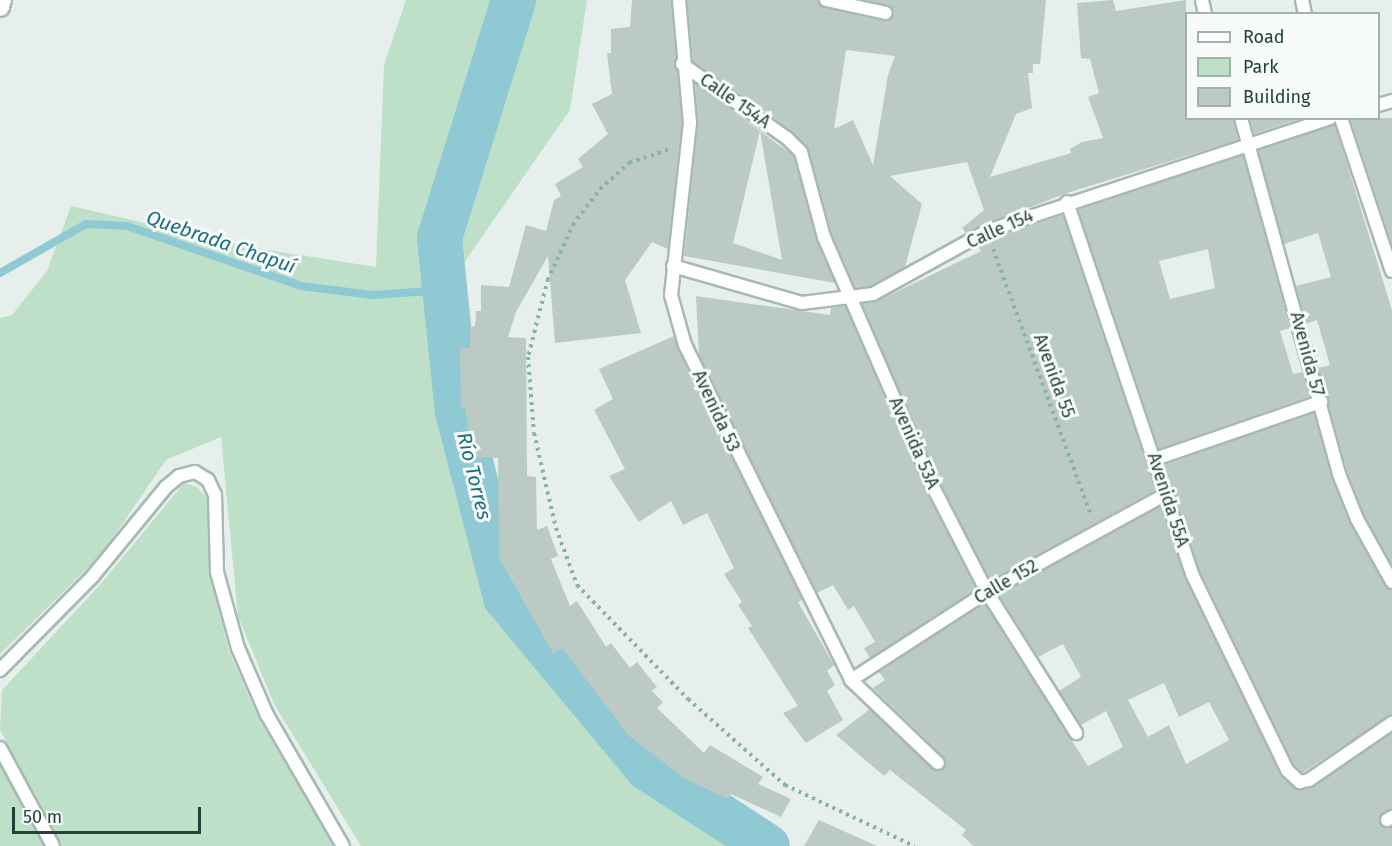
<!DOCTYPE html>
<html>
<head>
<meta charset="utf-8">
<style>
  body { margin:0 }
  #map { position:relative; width:1392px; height:846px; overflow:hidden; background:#e6efeb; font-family:"Fira Sans",sans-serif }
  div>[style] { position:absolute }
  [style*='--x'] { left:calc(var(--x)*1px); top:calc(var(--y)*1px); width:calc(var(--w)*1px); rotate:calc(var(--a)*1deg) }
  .green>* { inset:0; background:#bfe0c8 }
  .stream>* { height:8px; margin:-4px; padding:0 4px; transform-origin:4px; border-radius:4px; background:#8ec9d4 }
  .river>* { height:45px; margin:-22.5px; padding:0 22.5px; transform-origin:22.5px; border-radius:22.5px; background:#8ec9d4 }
  .building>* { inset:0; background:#bbcac4 }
  .path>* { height:4px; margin-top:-2px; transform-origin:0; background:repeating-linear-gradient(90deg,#86b3a5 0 3px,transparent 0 7.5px) }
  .roads { filter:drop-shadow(2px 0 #a8b8b2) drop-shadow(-2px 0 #a8b8b2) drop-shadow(0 2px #a8b8b2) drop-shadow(0 -2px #a8b8b2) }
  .service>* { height:12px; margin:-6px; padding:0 6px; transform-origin:6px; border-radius:6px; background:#fff }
  .minor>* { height:18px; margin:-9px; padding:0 9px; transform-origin:9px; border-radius:9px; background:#fff }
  span { translate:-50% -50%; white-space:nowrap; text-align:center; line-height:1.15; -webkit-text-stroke:6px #f7fbf9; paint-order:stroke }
  .street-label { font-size:18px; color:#24423a }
  .water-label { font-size:20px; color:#1c6f80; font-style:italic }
  .legend { position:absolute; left:1185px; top:12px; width:195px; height:108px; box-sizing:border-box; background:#f7fbf9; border:2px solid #a3b1ad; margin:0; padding:8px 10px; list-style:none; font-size:18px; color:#24423a }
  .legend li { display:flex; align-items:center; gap:12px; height:30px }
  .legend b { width:30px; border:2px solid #a3b1ad }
  .scale { position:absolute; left:12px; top:807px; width:189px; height:27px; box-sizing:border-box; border:3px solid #24423a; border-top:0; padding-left:8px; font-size:18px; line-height:21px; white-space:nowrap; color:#24423a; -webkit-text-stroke:4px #f7fbf9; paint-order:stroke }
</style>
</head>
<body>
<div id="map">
  <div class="green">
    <i style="clip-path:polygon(406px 0,587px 0,570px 110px,445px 290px,457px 411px,505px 597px,647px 768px,767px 846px,361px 846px,274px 704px,238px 616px,221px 437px,166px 460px,102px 554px,0 654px,0 318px,12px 315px,47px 271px,71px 206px,249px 247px,376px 267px,384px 65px)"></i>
    <i style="clip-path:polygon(184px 483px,197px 487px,207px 498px,210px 573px,229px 651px,259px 719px,335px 846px,61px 846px,0 730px,2px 690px,99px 586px)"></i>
    <i style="clip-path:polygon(0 763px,44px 846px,0 846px)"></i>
  </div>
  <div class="stream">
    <i style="--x:0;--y:273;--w:99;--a:-29.7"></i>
    <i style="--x:86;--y:224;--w:41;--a:2.8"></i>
    <i style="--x:127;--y:226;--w:184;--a:19"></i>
    <i style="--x:301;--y:286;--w:72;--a:7.2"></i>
    <i style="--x:372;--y:295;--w:73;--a:-3.9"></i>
  </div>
  <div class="river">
    <i style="--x:513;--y:0;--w:249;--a:107.3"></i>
    <i style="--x:439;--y:238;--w:174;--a:84.1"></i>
    <i style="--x:457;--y:411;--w:192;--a:75.5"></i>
    <i style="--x:505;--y:597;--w:222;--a:50.3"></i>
    <i style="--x:647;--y:768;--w:143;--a:33"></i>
  </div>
  <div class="building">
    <i style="clip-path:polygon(632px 0,671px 0,682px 123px,668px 249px,652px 242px,625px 280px,641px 333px,555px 343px,548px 256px,516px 312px,508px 337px,526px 338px,527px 476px,536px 477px,537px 530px,547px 526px,558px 556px,551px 559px,570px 606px,577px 601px,606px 647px,611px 643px,630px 668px,637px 662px,657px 687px,652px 691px,663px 702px,657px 708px,704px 753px,710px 745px,763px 777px,758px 784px,791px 799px,781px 817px,731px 794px,728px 799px,684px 778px,629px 736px,562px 648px,553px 653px,499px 558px,498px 458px,473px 457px,465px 408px,461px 407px,460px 348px,470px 348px,470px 327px,475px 326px,476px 311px,481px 311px,481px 285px,509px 287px,526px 225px,546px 231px,554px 200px,561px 196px,555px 184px,583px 167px,578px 159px,608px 134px,592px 104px,612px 94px,607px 53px,611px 53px,611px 29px,630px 27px)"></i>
    <i style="clip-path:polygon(evenodd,687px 0,818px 0,824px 8px,885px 21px,894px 15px,892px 7px,865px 0,1046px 0,1040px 64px,1033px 64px,1033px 73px,1028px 73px,1032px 108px,1016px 114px,990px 177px,1071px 153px,1070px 149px,1082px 142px,1103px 138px,1088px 97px,1099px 93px,1090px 59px,1081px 58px,1077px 3px,1113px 0,1116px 11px,1186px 0,1186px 118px,1233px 118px,1238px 140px,1064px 194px,966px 233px,962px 228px,984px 210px,967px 162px,890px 176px,922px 204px,905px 267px,870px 286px,855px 288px,832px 234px,807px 147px,792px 131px,693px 62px,687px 0,846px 50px,895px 56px,888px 75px,873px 165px,853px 120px,834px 129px,846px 50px)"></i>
    <i style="clip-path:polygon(evenodd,695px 83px,794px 156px,816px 239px,835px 283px,684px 256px,698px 124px,695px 83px,760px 131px,782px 260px,733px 243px,760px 131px)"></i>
    <i style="clip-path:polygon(1250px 118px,1302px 118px,1254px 134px)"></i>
    <i style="clip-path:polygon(1350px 118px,1392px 118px,1392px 245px)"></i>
    <i style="clip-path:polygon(1335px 125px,1392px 310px,1392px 565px,1364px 515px,1347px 471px,1318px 368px,1330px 365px,1317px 320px,1306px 324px,1296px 286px,1331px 277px,1318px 233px,1284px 244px,1258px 150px)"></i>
    <i style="clip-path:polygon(evenodd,1243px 155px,1290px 328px,1280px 331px,1293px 374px,1302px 372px,1309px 397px,1159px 449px,1078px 210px,1243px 155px,1208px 249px,1215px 288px,1170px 299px,1159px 261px,1208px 249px)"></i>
    <i style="clip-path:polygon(1063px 215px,1155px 490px,990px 581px,937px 477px,862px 304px,877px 301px,981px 251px,977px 246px,990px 239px)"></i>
    <i style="clip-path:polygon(696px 296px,830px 315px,831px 308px,845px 306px,922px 484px,976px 589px,870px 658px,864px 648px,875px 642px,854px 606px,848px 610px,833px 585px,817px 593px,699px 355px)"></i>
    <i style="clip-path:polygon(674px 336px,802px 600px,798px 602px,834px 665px,827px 671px,835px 685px,827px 691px,843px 720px,806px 743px,783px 713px,798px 706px,748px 628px,752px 626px,738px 605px,742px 602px,724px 574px,734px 568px,707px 513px,683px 525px,671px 501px,639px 522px,609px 476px,625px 469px,594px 410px,613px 399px,599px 369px)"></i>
    <i style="clip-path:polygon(1314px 413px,1331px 476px,1349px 522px,1385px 586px,1392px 590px,1392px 715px,1302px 773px,1294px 765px,1200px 571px,1164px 465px)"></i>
    <i style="clip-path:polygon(evenodd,1161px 506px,1185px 578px,1281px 776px,1297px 790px,1311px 788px,1392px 733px,1392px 809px,1379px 820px,1384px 827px,1392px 827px,1392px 846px,973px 846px,962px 835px,966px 830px,890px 770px,884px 776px,836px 735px,870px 709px,932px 769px,944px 769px,944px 757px,873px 688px,885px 680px,879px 672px,984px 603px,1088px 766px,1123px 747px,1106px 711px,1081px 725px,1059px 691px,1081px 677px,1063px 644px,1038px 657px,999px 595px,1161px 506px,1164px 683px,1179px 717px,1209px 702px,1229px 740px,1186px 764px,1169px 725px,1148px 737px,1128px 700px,1164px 683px)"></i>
    <i style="clip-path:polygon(819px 820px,877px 846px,804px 846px)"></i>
  </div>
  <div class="path">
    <i style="--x:668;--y:150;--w:40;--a:162"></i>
    <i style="--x:630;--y:162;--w:38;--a:138"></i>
    <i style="--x:602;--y:187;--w:46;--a:127.9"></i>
    <i style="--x:574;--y:223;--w:62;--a:114.9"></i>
    <i style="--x:548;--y:279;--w:81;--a:104.4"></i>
    <i style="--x:528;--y:357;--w:76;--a:85.5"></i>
    <i style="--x:534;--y:433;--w:98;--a:77"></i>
    <i style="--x:556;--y:528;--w:61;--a:69.8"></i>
    <i style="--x:577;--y:585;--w:159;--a:45.8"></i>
    <i style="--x:688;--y:699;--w:130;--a:41.6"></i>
    <i style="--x:785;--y:785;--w:143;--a:25.3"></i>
    <i style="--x:993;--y:249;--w:283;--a:69.8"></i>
  </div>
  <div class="roads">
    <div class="service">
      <i style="--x:679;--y:0;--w:123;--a:84.9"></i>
      <i style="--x:690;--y:123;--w:173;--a:96.3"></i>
      <i style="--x:671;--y:295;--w:52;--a:74.4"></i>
      <i style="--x:685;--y:345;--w:374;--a:63.6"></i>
      <i style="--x:851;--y:680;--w:120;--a:43.7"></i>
      <i style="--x:826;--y:0;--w:61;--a:12.2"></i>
      <i style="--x:1202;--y:0;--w:14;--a:78"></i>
      <i style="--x:1302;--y:0;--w:14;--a:78"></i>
      <i style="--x:682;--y:64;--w:128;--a:35.2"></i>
      <i style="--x:787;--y:138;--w:20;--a:45"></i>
      <i style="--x:801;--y:152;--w:88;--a:74.9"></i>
      <i style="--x:824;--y:237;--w:266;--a:66.5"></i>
      <i style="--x:930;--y:481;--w:125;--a:62.8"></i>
      <i style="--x:987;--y:592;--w:167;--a:57.7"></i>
      <i style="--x:1378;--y:105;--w:15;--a:-16"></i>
      <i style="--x:1241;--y:118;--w:369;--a:74.6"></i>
      <i style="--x:1339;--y:474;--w:48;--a:68.2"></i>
      <i style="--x:1357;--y:519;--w:72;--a:60.9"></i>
      <i style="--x:1341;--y:118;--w:161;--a:71.6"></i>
      <i style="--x:1067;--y:202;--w:392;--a:71.4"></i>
      <i style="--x:1192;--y:574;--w:218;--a:64.1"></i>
      <i style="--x:1287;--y:770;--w:18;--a:43"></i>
      <i style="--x:1300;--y:782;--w:9;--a:-13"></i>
      <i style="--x:1309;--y:780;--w:101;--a:-34.5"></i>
      <i style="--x:673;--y:266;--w:134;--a:16"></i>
      <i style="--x:802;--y:303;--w:72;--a:-7.2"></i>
      <i style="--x:873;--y:294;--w:130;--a:-28.9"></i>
      <i style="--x:987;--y:231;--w:361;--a:-18.2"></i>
      <i style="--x:1155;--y:459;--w:176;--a:-19"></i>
      <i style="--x:0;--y:670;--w:131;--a:-45.3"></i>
      <i style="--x:92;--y:577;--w:117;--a:-50.6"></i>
      <i style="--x:166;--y:487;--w:17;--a:-40"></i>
      <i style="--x:179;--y:476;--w:16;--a:-14"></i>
      <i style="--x:195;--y:472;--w:15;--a:32"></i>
      <i style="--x:208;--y:480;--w:17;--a:65"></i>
      <i style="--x:215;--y:495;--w:77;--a:88.5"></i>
      <i style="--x:217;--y:572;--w:79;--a:74.6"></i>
      <i style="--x:238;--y:648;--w:73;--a:66.6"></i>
      <i style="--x:267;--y:715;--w:151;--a:59.9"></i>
      <i style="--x:851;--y:680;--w:162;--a:-32.9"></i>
      <i style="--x:987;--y:592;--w:204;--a:-28.7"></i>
      <i style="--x:0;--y:748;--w:111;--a:61.6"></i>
      <i style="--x:1387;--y:820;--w:6;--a:-31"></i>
    </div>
    <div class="minor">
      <i style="--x:0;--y:7;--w:7;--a:-74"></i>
    </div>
  </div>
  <div class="street-label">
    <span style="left:735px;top:101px;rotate:35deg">Calle 154A</span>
    <span style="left:1000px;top:229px;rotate:-24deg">Calle 154</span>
    <span style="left:1307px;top:354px;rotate:75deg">Avenida 57</span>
    <span style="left:1054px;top:376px;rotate:70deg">Avenida 55</span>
    <span style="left:716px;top:411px;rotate:65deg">Avenida 53</span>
    <span style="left:914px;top:443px;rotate:66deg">Avenida 53A</span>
    <span style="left:1168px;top:500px;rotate:72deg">Avenida 55A</span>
    <span style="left:1006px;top:582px;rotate:-30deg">Calle 152</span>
  </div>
  <div class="water-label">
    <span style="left:221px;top:242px;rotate:19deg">Quebrada Chapuí</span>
    <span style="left:474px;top:476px;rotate:76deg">Río Torres</span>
  </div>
  <ul class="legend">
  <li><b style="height:8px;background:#fff"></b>Road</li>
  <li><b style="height:16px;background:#bfe0c8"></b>Park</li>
  <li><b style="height:16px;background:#bbcac4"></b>Building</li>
  </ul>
  <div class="scale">50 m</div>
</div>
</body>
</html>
